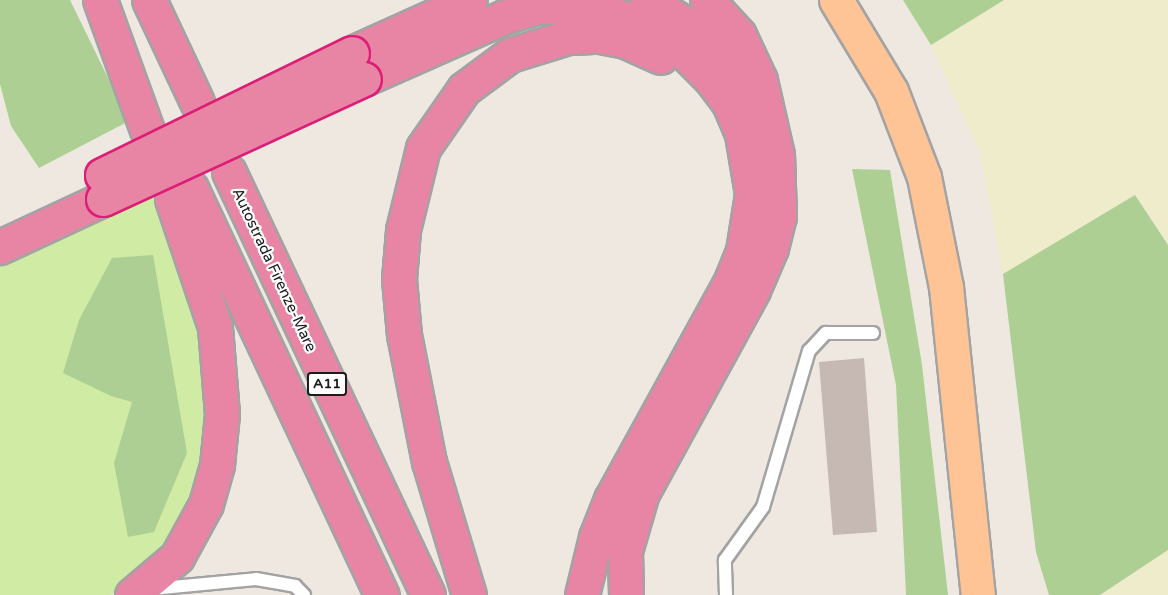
<!DOCTYPE html>
<html>
<head>
<meta charset="utf-8">
<style>
  body { margin:0 }
  #map { position:relative; width:1168px; height:595px; overflow:hidden; background:#eee8e1; font-family:"Varela Round",sans-serif }
  div>[style] { position:absolute }
  [style*='--x'] { left:calc(var(--x)*1px); top:calc(var(--y)*1px); width:calc(var(--w)*1px); rotate:calc(var(--a)*1deg) }
  .farmland>* { inset:0; background:#eeeccb }
  .grass>* { inset:0; background:#cfeba4 }
  .forest>* { inset:0; background:#adcf94 }
  .building>* { inset:0; background:#c6b9b4 }
  .roads { filter:drop-shadow(2px 0 #a3a3a3) drop-shadow(-2px 0 #a3a3a3) drop-shadow(0 2px #a3a3a3) drop-shadow(0 -2px #a3a3a3) }
  .lane>* { height:12px; margin:-6px; padding:0 6px; transform-origin:6px; border-radius:6px; background:#fff }
  .primary>* { height:33px; margin:-16.5px; padding:0 16.5px; transform-origin:16.5px; border-radius:16.5px; background:#ffc495 }
  .highway>* { height:33px; margin:-16.5px; padding:0 16.5px; transform-origin:16.5px; border-radius:16.5px; background:#e985a4 }
  .bridges { filter:drop-shadow(2px 0 #dc1e76) drop-shadow(-2px 0 #dc1e76) drop-shadow(0 2px #dc1e76) drop-shadow(0 -2px #dc1e76) }
  .highway-bridge>* { height:33px; margin:-16.5px; padding:0 16.5px; transform-origin:16.5px; border-radius:16.5px; background:#e985a4 }
  span { translate:-50% -50%; white-space:nowrap; text-align:center; line-height:1.15; -webkit-text-stroke:4.5px #fff; paint-order:stroke }
  .shield-label span { padding:2px 4px; background:#fff; border:2px solid; border-radius:4px; -webkit-text-stroke-width:0 }
  .shield-label { font-size:14px; color:#1c1c1c; font-weight:700 }
  .street-label { font-size:15px; color:#1c1c1c }
</style>
</head>
<body>
<div id="map">
  <div class="farmland">
    <i style="clip-path:polygon(1004px 0,1168px 0,1168px 245px,1135px 195px,1003px 274px,980px 152px,931px 45px)"></i>
    <i style="clip-path:polygon(1168px 550px,1168px 595px,1100px 595px)"></i>
  </div>
  <div class="grass">
    <i style="clip-path:polygon(156px 192px,200px 312px,210px 435px,187px 521px,132px 583px,111px 595px,0 595px,0 261px)"></i>
  </div>
  <div class="forest">
    <i style="clip-path:polygon(0 0,70px 0,129px 121px,39px 168px,11px 126px,0 84px)"></i>
    <i style="clip-path:polygon(903px 0,1004px 0,931px 45px)"></i>
    <i style="clip-path:polygon(852px 169px,890px 170px,922px 365px,948px 595px,906px 595px,896px 385px)"></i>
    <i style="clip-path:polygon(1135px 195px,1168px 245px,1168px 550px,1100px 595px,1049px 595px,1036px 552px,1003px 274px)"></i>
    <i style="clip-path:polygon(153px 255px,187px 453px,154px 532px,128px 537px,114px 463px,132px 402px,111px 396px,63px 373px,79px 320px,112px 258px)"></i>
  </div>
  <div class="building">
    <i style="clip-path:polygon(864px 358px,877px 532px,833px 535px,819px 362px)"></i>
  </div>
  <div class="roads">
    <div class="lane">
      <i style="--x:151;--y:589;--w:105;--a:-5.4"></i>
      <i style="--x:256;--y:579;--w:40;--a:10"></i>
      <i style="--x:295;--y:586;--w:13;--a:45"></i>
      <i style="--x:726;--y:595;--w:35;--a:-92"></i>
      <i style="--x:725;--y:560;--w:65;--a:-54.4"></i>
      <i style="--x:763;--y:507;--w:163;--a:-73.6"></i>
      <i style="--x:809;--y:351;--w:25;--a:-47"></i>
      <i style="--x:826;--y:333;--w:47;--a:0"></i>
    </div>
    <div class="primary">
      <i style="--x:836;--y:0;--w:106;--a:58.9"></i>
      <i style="--x:891;--y:91;--w:92;--a:69"></i>
      <i style="--x:924;--y:177;--w:112;--a:78.7"></i>
      <i style="--x:946;--y:287;--w:310;--a:84.1"></i>
    </div>
    <div class="highway">
      <i style="--x:100;--y:0;--w:138;--a:70.1"></i>
      <i style="--x:149;--y:0;--w:113;--a:64.8"></i>
      <i style="--x:647;--y:0;--w:66;--a:32"></i>
      <i style="--x:703;--y:35;--w:57;--a:47.1"></i>
      <i style="--x:742;--y:77;--w:26;--a:58"></i>
      <i style="--x:352;--y:53;--w:129;--a:-24.2"></i>
      <i style="--x:364;--y:79;--w:153;--a:-23.9"></i>
      <i style="--x:504;--y:17;--w:34;--a:-17"></i>
      <i style="--x:536;--y:7;--w:54;--a:-1.1"></i>
      <i style="--x:590;--y:6;--w:63;--a:19.6"></i>
      <i style="--x:649;--y:27;--w:35;--a:33"></i>
      <i style="--x:678;--y:46;--w:47;--a:45"></i>
      <i style="--x:711;--y:79;--w:30;--a:53"></i>
      <i style="--x:729;--y:103;--w:34;--a:67"></i>
      <i style="--x:742;--y:134;--w:61;--a:80.5"></i>
      <i style="--x:752;--y:194;--w:58;--a:99"></i>
      <i style="--x:743;--y:251;--w:32;--a:112"></i>
      <i style="--x:731;--y:281;--w:249;--a:118.8"></i>
      <i style="--x:611;--y:499;--w:41;--a:111.5"></i>
      <i style="--x:596;--y:537;--w:60;--a:103.6"></i>
      <i style="--x:229;--y:172;--w:467;--a:64.8"></i>
      <i style="--x:191;--y:188;--w:450;--a:64.9"></i>
      <i style="--x:0;--y:247;--w:114;--a:-25"></i>
      <i style="--x:132;--y:595;--w:59;--a:-40.2"></i>
      <i style="--x:177;--y:557;--w:60;--a:-61.3"></i>
      <i style="--x:206;--y:504;--w:41;--a:-74.2"></i>
      <i style="--x:217;--y:465;--w:51;--a:-84.4"></i>
      <i style="--x:222;--y:414;--w:87;--a:-94.6"></i>
      <i style="--x:215;--y:327;--w:135;--a:-108.6"></i>
      <i style="--x:469;--y:595;--w:139;--a:-106.7"></i>
      <i style="--x:429;--y:462;--w:129;--a:-101.1"></i>
      <i style="--x:404;--y:335;--w:56;--a:-95.1"></i>
      <i style="--x:399;--y:279;--w:49;--a:-85.3"></i>
      <i style="--x:403;--y:230;--w:84;--a:-76.3"></i>
      <i style="--x:423;--y:148;--w:72;--a:-55.2"></i>
      <i style="--x:464;--y:89;--w:57;--a:-36.5"></i>
      <i style="--x:510;--y:55;--w:61;--a:-17.2"></i>
      <i style="--x:568;--y:37;--w:32;--a:-2"></i>
      <i style="--x:600;--y:36;--w:25;--a:11"></i>
      <i style="--x:625;--y:41;--w:39;--a:24"></i>
      <i style="--x:626;--y:595;--w:44;--a:-91.3"></i>
      <i style="--x:625;--y:551;--w:60;--a:-73.7"></i>
      <i style="--x:642;--y:493;--w:231;--a:-61.3"></i>
      <i style="--x:753;--y:290;--w:46;--a:-66.8"></i>
      <i style="--x:771;--y:248;--w:32;--a:-76"></i>
      <i style="--x:779;--y:217;--w:62;--a:-91.8"></i>
      <i style="--x:777;--y:155;--w:77;--a:-102.8"></i>
      <i style="--x:760;--y:80;--w:50;--a:-115"></i>
      <i style="--x:739;--y:35;--w:47;--a:-132.4"></i>
    </div>
  </div>
  <div class="bridges">
    <div class="highway-bridge">
      <i style="--x:102;--y:175;--w:278;--a:-26"></i>
      <i style="--x:103;--y:199;--w:287;--a:-24.7"></i>
    </div>
  </div>
  <div class="shield-label">
    <span style="left:327px;top:384px">A11</span>
  </div>
  <div class="street-label">
    <span style="left:274px;top:270px;rotate:65deg">Autostrada Firenze-Mare</span>
  </div>
</div>
</body>
</html>
